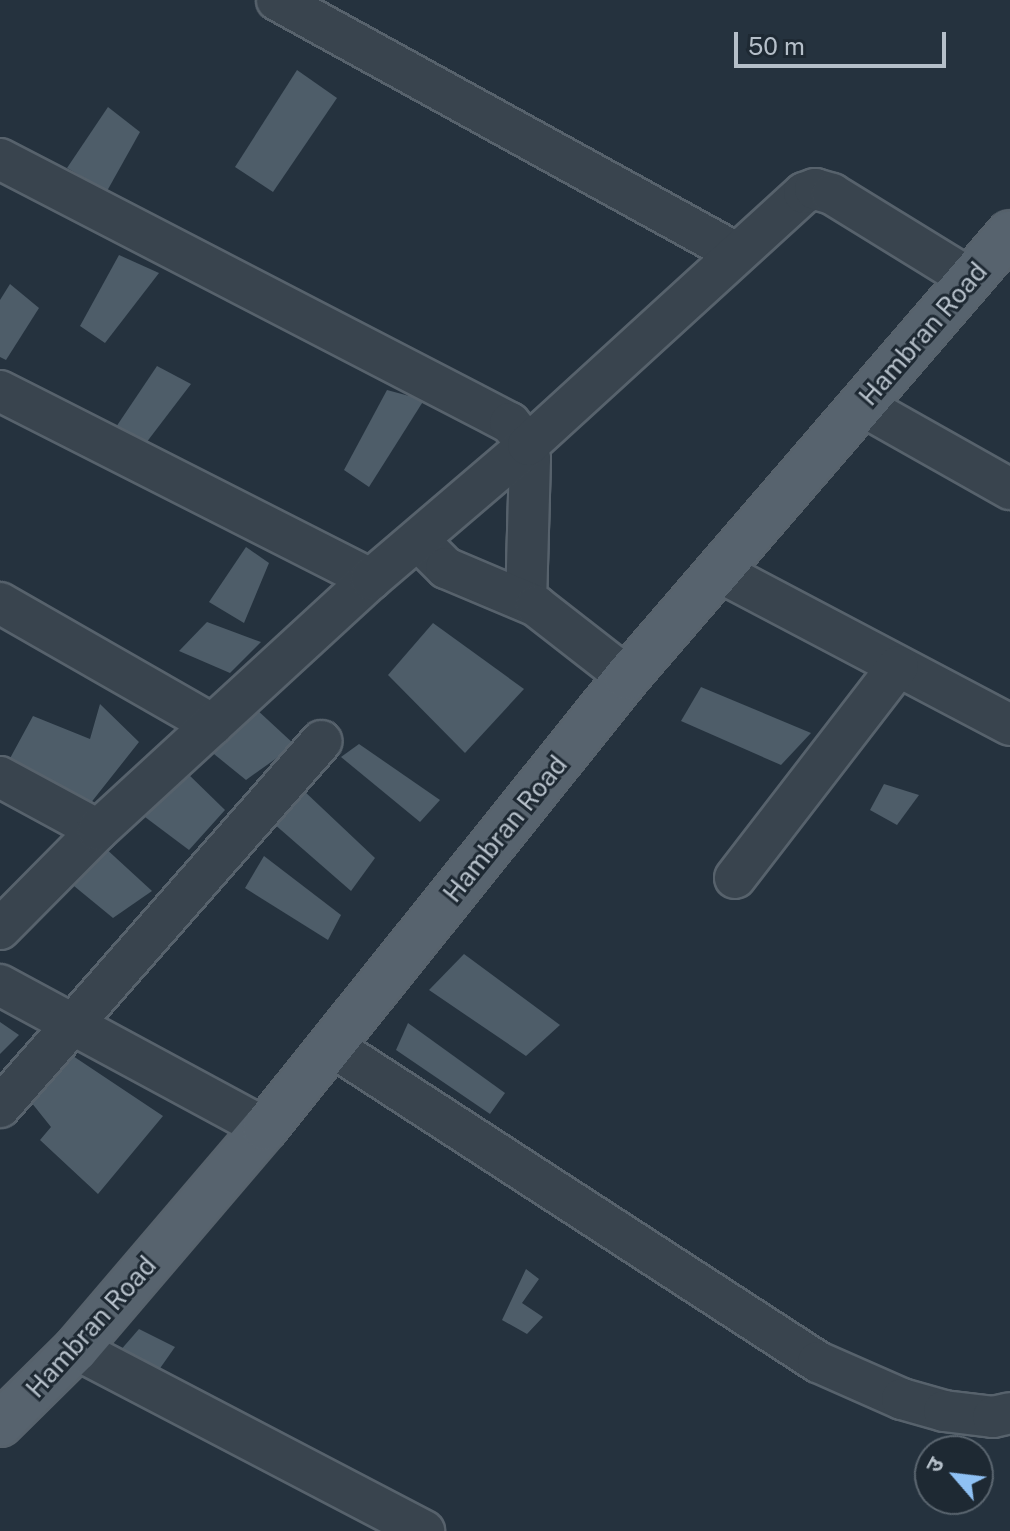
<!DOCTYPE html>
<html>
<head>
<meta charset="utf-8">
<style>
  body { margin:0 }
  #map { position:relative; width:1010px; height:1531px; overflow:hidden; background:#25323e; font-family:"Public Sans","Noto Sans Devanagari",sans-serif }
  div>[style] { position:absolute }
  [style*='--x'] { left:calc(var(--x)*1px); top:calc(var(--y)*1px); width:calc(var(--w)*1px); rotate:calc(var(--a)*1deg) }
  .building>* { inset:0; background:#4e5d69 }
  .roads { filter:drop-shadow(2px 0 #57626c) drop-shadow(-2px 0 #57626c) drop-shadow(0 2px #57626c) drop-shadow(0 -2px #57626c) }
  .minor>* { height:40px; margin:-20px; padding:0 20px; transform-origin:20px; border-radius:20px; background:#39444e }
  .major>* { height:44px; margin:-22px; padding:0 22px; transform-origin:22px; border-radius:22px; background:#57636e }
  span { translate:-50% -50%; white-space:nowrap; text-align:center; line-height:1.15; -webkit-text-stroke:6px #1e2933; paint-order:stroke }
  .street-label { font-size:26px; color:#b5bfc9 }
  .north { position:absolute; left:914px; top:1435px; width:80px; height:80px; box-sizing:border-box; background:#1e2933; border:2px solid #5a656f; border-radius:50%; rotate:298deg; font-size:22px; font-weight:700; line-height:32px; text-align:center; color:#b5bfc9 }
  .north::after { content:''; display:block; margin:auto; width:28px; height:36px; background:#8fc1f4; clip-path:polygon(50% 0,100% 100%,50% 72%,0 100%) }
  .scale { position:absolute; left:734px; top:32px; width:212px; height:36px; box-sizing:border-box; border:4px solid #b5bfc9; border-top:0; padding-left:10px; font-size:24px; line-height:28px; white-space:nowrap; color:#b5bfc9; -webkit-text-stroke:6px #1e2933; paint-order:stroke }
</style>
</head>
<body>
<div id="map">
  <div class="building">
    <i style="clip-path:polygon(297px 70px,337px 98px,273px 192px,235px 167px)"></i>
    <i style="clip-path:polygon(108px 107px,140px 132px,107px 191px,67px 168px)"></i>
    <i style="clip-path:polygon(119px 255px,159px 273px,105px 343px,80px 326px)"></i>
    <i style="clip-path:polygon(10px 284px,39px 308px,6px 360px,0 357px,0 300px)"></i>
    <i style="clip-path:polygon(157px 366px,191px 384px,146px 443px,114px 430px)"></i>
    <i style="clip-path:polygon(387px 390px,424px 400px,369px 487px,344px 470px)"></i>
    <i style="clip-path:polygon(246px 547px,269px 563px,244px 623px,209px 602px)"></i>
    <i style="clip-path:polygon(207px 622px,261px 642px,230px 673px,179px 651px)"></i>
    <i style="clip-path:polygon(433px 623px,524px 689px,465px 753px,388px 675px)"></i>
    <i style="clip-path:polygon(701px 687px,811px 733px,781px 765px,681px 721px)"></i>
    <i style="clip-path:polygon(100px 704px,139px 742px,86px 809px,8px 762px,33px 716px,90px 739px)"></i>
    <i style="clip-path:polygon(255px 708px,295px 745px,246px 780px,209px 750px)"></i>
    <i style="clip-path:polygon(359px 744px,440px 800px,420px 822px,341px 757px)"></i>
    <i style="clip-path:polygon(184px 770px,225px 810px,189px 850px,141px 814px)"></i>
    <i style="clip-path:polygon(884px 784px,919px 795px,897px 825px,870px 810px)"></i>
    <i style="clip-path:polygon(303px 790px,375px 858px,351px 891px,273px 823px)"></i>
    <i style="clip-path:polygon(103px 846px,152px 891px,113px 918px,74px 886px)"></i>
    <i style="clip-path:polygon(264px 856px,341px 915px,328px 940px,245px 888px)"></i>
    <i style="clip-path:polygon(464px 954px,560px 1025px,526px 1056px,429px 990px)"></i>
    <i style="clip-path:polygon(0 1022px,19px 1035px,0 1054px)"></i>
    <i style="clip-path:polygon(408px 1023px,505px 1093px,490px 1114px,396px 1050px)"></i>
    <i style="clip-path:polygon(67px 1052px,163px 1116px,98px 1194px,40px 1140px,51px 1127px,27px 1097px)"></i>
    <i style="clip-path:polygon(526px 1269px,539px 1279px,522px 1303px,543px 1317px,527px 1334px,502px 1320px)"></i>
    <i style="clip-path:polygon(139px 1329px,175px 1347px,156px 1374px,119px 1352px)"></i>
  </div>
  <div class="roads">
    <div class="minor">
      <i style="--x:277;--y:0;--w:524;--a:28.86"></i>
      <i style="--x:0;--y:159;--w:574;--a:27.37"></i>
      <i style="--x:510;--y:423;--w:28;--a:51"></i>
      <i style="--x:528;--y:445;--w:14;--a:82"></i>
      <i style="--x:530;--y:459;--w:141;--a:91.6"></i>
      <i style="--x:0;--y:391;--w:416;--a:26.9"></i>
      <i style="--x:861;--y:405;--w:171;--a:29.4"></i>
      <i style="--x:418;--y:540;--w:40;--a:45"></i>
      <i style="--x:446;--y:568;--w:98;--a:22.9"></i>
      <i style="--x:536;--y:606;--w:115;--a:38"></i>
      <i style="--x:718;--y:571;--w:330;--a:27.8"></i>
      <i style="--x:0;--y:603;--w:245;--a:29.8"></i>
      <i style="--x:0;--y:777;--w:111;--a:28.4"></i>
      <i style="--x:735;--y:878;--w:267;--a:-52.4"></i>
      <i style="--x:0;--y:929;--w:139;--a:-45.3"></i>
      <i style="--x:98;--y:830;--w:371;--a:-42.6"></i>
      <i style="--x:371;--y:579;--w:206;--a:-40.5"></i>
      <i style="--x:528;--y:445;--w:374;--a:-42.4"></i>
      <i style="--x:804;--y:193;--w:12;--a:-20"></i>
      <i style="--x:815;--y:189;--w:18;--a:16"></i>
      <i style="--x:832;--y:194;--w:162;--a:31.6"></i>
      <i style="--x:0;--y:985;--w:301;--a:28.4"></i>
      <i style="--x:330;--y:1045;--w:582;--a:33.01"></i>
      <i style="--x:818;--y:1362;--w:92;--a:23.8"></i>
      <i style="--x:902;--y:1399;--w:44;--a:15.9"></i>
      <i style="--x:944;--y:1411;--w:49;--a:7"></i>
      <i style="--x:993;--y:1417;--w:17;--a:-13"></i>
      <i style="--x:0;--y:1107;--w:487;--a:-48.7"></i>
      <i style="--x:76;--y:1349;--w:393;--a:27.6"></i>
    </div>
    <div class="major">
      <i style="--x:0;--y:1424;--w:107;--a:-44.6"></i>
      <i style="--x:76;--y:1349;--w:291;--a:-49.5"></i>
      <i style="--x:265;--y:1128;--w:578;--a:-51.25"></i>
      <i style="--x:627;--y:677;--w:586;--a:-49.22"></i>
    </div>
  </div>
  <div class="street-label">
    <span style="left:923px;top:334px;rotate:-49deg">Hambran Road</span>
    <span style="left:505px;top:829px;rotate:-51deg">Hambran Road</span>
    <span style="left:91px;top:1327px;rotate:-48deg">Hambran Road</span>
  </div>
  <div class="north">उ</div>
  <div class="scale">50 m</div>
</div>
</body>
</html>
